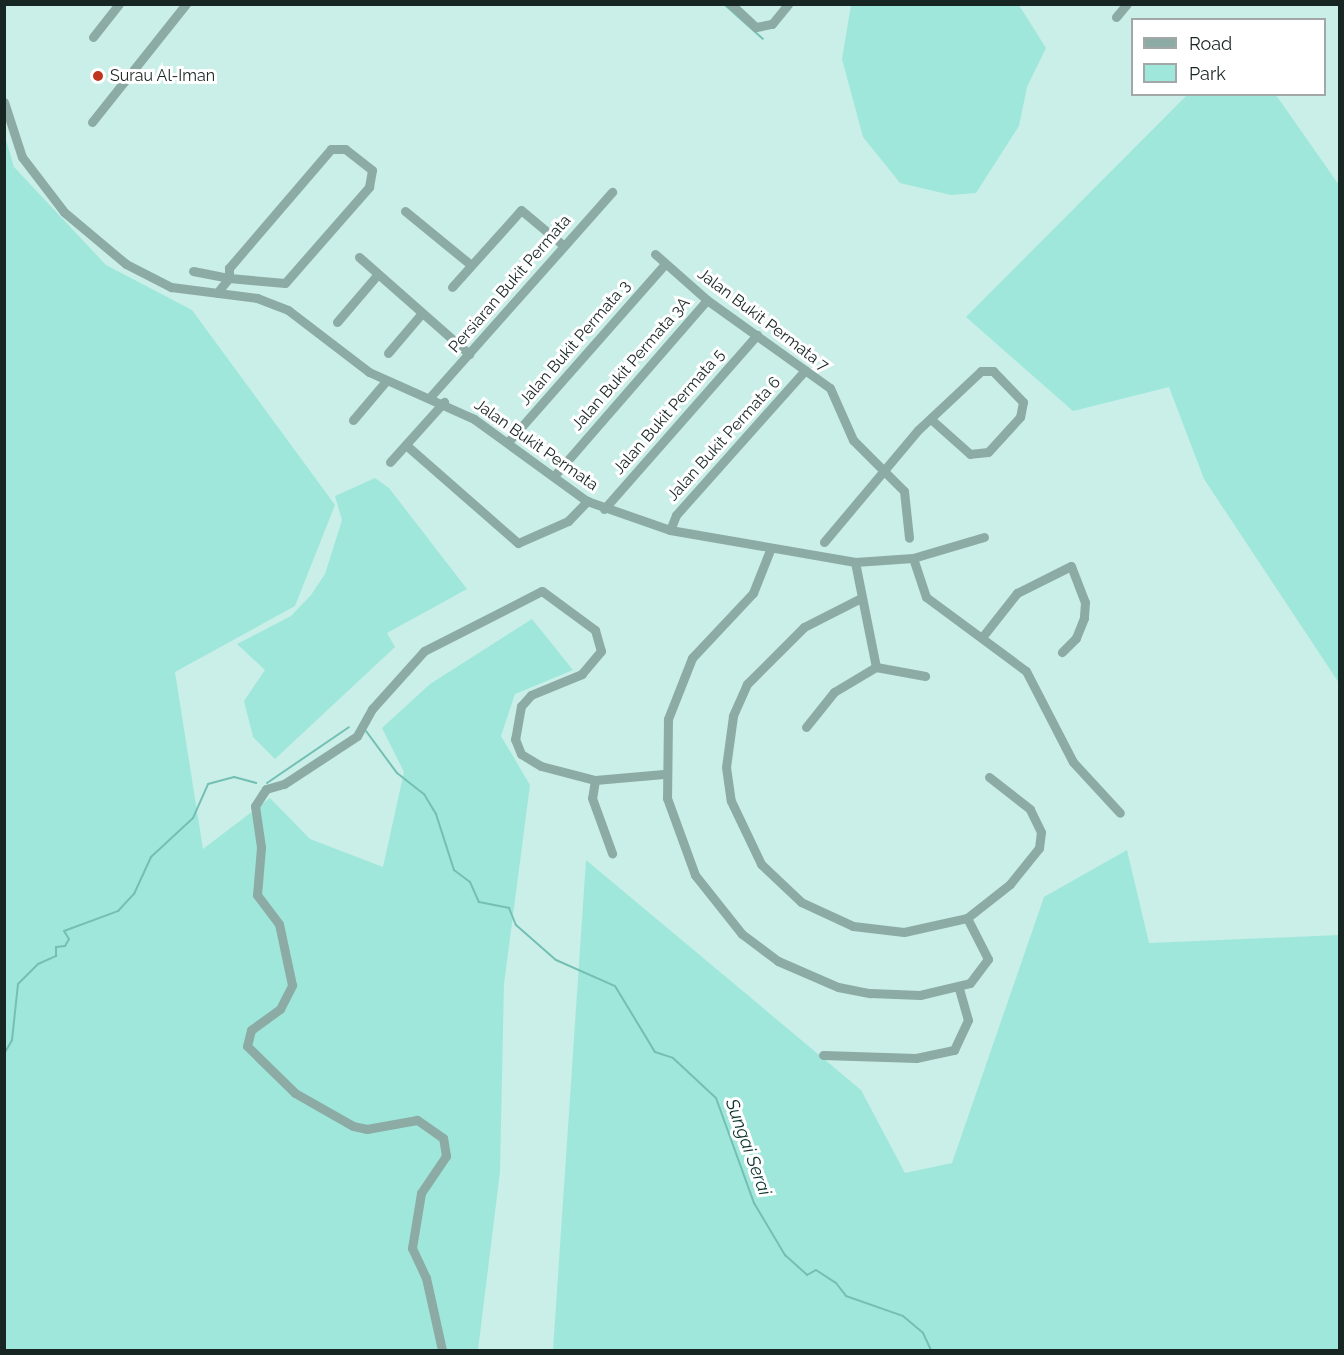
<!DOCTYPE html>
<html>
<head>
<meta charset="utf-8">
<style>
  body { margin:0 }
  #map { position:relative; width:1344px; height:1355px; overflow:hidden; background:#c9efe8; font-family:Raleway,sans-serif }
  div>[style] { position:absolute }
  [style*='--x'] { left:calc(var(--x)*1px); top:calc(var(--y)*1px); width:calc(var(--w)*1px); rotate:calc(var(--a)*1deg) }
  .green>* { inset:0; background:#a0e7db }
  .stream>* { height:2px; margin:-1px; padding:0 1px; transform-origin:1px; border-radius:1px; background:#74bfb3 }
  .minor>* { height:9px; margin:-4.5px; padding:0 4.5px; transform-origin:4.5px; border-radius:4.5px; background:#8daba5 }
  .dots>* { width:16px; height:16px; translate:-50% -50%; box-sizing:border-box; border:3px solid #fff; border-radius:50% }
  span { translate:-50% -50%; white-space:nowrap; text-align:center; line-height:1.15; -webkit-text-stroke:6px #fff; paint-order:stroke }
  .poi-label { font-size:16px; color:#172523 }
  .left { translate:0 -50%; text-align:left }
  .street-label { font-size:16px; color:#172523 }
  .water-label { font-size:18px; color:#0c322c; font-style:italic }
  .frame { position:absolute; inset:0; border:6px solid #172523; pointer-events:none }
  .legend { position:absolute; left:1131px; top:18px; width:195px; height:78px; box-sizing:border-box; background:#fff; border:2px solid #a2a8a7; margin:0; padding:8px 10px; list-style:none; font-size:18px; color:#172523 }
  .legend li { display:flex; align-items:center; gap:12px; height:30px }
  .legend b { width:30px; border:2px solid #a2a8a7 }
</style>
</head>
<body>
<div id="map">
  <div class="green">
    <i style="clip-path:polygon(851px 5px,1019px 5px,1046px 48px,1027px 87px,1019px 126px,976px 193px,951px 195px,900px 183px,863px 137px,842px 59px)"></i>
    <i style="clip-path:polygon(1187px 95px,1276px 95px,1339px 185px,1339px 683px,1204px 479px,1169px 387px,1073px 411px,966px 317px)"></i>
    <i style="clip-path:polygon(4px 133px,14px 167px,106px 265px,192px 310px,335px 505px,295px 606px,175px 672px,203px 849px,270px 798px,310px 839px,383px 867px,404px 772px,382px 728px,430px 684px,532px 619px,573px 670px,515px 694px,501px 736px,530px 785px,504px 984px,500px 1172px,478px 1350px,5px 1350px)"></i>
    <i style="clip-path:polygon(375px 478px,389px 488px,467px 589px,387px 633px,395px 647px,275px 759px,253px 737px,244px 701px,265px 670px,237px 644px,291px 616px,311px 595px,325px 574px,342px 520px,335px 496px)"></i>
    <i style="clip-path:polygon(1127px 850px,1149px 943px,1339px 935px,1339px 1350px,553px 1350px,586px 860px,861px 1090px,905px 1173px,952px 1163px,1044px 897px)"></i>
  </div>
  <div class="stream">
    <i style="--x:724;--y:4;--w:52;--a:41.9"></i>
    <i style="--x:366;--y:731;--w:52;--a:53.6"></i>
    <i style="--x:397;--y:773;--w:34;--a:38"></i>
    <i style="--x:424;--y:794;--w:23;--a:59"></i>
    <i style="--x:436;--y:814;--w:59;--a:72.2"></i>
    <i style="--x:454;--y:870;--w:20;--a:37"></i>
    <i style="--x:470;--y:882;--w:22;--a:66"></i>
    <i style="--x:479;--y:902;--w:31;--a:11"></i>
    <i style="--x:509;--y:908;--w:18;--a:68"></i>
    <i style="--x:516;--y:925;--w:53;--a:41.2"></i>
    <i style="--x:556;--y:960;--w:64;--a:23.8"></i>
    <i style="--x:615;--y:986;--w:77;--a:58.8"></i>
    <i style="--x:655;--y:1052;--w:19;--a:18"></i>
    <i style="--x:673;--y:1058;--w:59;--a:42.9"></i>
    <i style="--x:716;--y:1098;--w:112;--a:70.1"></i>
    <i style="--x:754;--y:1203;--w:61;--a:59.2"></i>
    <i style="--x:785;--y:1255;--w:30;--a:42"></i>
    <i style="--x:807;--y:1275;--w:10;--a:-29"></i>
    <i style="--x:816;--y:1270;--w:24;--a:33"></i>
    <i style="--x:836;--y:1283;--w:16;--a:52"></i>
    <i style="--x:846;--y:1296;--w:60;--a:19.3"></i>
    <i style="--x:903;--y:1316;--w:26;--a:40"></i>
    <i style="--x:923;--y:1333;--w:19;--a:65"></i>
    <i style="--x:267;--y:783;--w:99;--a:-34.3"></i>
    <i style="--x:4;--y:1054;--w:16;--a:-60"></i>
    <i style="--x:12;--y:1040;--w:56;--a:-83.9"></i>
    <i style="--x:18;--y:984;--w:28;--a:-45"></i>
    <i style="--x:38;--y:964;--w:20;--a:-24"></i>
    <i style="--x:56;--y:956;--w:9;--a:-90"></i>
    <i style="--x:56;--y:947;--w:9;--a:-6"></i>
    <i style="--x:65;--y:946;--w:8;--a:-60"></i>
    <i style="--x:69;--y:939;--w:9;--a:-122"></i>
    <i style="--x:64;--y:931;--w:58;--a:-20.3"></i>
    <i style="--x:118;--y:911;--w:23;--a:-47"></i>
    <i style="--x:134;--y:894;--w:41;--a:-65.3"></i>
    <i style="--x:151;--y:857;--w:57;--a:-42.9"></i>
    <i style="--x:193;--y:818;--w:37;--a:-66"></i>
    <i style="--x:208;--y:784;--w:27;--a:-15"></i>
    <i style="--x:234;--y:777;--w:23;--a:15"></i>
  </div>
  <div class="minor">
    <i style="--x:731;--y:4;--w:34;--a:43"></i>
    <i style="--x:756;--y:27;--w:16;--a:-11"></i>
    <i style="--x:772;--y:24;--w:26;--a:-51"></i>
    <i style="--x:1116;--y:17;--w:17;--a:-50"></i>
    <i style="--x:93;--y:37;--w:42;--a:-51.8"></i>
    <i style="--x:4;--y:102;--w:58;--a:71.9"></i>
    <i style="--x:22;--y:157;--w:69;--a:52.6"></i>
    <i style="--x:64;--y:212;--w:81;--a:40"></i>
    <i style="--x:126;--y:264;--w:51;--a:27.1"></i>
    <i style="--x:171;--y:287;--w:87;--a:7.3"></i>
    <i style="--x:257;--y:298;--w:33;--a:21"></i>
    <i style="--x:288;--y:310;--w:102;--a:37.4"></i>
    <i style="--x:369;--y:372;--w:115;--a:24.1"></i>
    <i style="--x:474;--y:419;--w:140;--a:36"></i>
    <i style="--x:587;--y:501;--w:88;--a:19.3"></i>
    <i style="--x:670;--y:530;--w:188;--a:9.8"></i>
    <i style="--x:855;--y:562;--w:58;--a:-3.9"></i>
    <i style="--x:913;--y:558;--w:74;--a:-16.5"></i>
    <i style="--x:92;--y:122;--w:151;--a:-51.5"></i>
    <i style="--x:405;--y:211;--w:85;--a:39.3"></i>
    <i style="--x:655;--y:254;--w:69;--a:41.5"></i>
    <i style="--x:707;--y:300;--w:151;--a:35.6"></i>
    <i style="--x:830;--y:388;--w:57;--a:66.1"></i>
    <i style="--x:853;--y:440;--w:72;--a:45"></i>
    <i style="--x:904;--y:491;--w:47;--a:83.9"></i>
    <i style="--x:359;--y:257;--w:147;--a:41.4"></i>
    <i style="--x:193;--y:271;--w:37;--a:11"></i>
    <i style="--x:229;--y:278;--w:56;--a:5.1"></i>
    <i style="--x:285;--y:283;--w:128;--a:-48.8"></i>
    <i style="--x:369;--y:187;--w:17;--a:-80"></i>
    <i style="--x:372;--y:170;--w:34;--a:-142"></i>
    <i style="--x:345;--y:149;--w:14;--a:180"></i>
    <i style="--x:331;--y:149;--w:157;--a:130.6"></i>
    <i style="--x:229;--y:268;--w:10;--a:90"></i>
    <i style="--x:229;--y:278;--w:19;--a:129"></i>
    <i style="--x:452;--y:287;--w:103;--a:-48.1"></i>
    <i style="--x:521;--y:210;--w:56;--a:39.9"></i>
    <i style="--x:337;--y:322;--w:63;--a:-49.5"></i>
    <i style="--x:388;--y:353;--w:52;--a:-49.6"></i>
    <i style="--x:431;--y:396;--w:273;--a:-48.4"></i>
    <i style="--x:353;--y:420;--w:51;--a:-49.8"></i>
    <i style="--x:508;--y:442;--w:237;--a:-48.6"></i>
    <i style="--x:406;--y:445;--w:149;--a:41.2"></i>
    <i style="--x:518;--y:543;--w:55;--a:-23.7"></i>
    <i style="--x:568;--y:521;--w:28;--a:-46"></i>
    <i style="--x:390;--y:462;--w:81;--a:-48"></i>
    <i style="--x:554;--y:476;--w:233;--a:-49"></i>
    <i style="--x:604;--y:509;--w:232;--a:-48.7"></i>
    <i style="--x:670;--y:530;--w:16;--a:-68"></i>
    <i style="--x:676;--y:515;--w:194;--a:-48.3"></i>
    <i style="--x:824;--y:542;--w:146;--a:-50"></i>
    <i style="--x:918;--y:430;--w:86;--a:-43.1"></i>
    <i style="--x:981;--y:371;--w:12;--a:0"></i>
    <i style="--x:993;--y:371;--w:43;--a:45.9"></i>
    <i style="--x:1023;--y:402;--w:15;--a:101"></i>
    <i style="--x:1020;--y:417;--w:47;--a:132.4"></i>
    <i style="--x:988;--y:452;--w:18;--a:174"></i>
    <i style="--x:970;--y:454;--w:50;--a:-138.3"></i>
    <i style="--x:770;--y:550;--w:46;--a:111.6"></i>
    <i style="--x:753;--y:593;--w:89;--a:133.2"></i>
    <i style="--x:692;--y:658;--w:66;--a:111.5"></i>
    <i style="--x:668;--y:719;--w:79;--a:90.7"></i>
    <i style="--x:667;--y:798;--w:82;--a:70"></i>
    <i style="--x:695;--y:875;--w:75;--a:51.5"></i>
    <i style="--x:742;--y:934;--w:45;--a:36.9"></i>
    <i style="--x:778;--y:961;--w:65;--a:23.4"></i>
    <i style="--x:838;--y:987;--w:33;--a:11"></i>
    <i style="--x:870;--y:993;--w:50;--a:2.3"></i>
    <i style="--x:920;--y:995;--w:51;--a:-13.5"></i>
    <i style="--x:970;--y:983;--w:30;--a:-53"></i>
    <i style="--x:988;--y:959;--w:46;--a:-117.1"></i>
    <i style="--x:913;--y:558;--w:41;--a:71.6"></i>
    <i style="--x:926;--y:597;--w:124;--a:36.5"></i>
    <i style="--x:1026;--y:671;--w:102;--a:62.7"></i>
    <i style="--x:1073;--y:762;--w:69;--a:47.3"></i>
    <i style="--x:855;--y:562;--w:107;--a:78.7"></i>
    <i style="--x:861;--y:598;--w:64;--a:153"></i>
    <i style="--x:804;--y:627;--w:81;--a:135"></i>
    <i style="--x:747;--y:684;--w:35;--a:114"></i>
    <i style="--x:733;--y:716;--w:51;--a:97.8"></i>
    <i style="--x:726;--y:767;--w:34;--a:82"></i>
    <i style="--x:731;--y:801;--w:70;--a:64.5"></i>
    <i style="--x:761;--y:864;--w:55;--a:43.5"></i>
    <i style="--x:801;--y:902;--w:57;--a:24.8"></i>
    <i style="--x:853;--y:926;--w:51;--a:6.7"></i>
    <i style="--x:904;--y:932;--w:65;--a:-12.5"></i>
    <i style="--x:967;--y:918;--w:55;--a:-38.3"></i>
    <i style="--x:1010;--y:884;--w:46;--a:-51.1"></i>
    <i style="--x:1039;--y:848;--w:16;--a:-83"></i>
    <i style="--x:1041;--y:832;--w:25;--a:-116"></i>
    <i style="--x:1030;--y:809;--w:52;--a:-142"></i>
    <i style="--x:983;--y:636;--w:55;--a:-51.7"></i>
    <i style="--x:1017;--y:593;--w:60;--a:-26.6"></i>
    <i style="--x:1071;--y:566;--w:39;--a:69"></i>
    <i style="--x:1085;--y:602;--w:16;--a:94"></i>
    <i style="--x:1084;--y:618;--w:22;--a:112"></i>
    <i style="--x:1076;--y:638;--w:20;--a:135"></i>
    <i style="--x:806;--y:727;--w:45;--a:-51.3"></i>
    <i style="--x:834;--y:692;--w:49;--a:-30.8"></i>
    <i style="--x:876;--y:667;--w:50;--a:10.4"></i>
    <i style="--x:595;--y:780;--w:18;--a:99"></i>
    <i style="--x:592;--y:798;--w:59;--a:70"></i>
    <i style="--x:823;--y:1055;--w:93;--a:1.8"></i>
    <i style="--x:916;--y:1058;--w:39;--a:-12"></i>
    <i style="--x:954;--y:1050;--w:33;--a:-65"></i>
    <i style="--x:968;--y:1020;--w:32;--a:-106"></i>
    <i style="--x:442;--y:1350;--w:74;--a:-102.5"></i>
    <i style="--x:426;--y:1278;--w:33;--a:-115"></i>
    <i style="--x:412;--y:1248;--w:56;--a:-80.7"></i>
    <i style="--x:421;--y:1193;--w:45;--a:-56"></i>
    <i style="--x:446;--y:1156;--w:18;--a:-99"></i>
    <i style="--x:443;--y:1138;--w:32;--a:-145"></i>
    <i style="--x:417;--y:1120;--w:51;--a:169.8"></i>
    <i style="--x:367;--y:1129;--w:14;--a:-168"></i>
    <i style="--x:353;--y:1126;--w:67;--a:-150.4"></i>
    <i style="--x:295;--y:1093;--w:67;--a:-135.6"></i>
    <i style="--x:247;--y:1046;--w:16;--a:-76"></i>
    <i style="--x:251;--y:1030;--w:36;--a:-36"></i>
    <i style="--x:280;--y:1009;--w:27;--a:-63"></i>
    <i style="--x:292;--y:985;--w:62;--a:-102"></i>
    <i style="--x:279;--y:924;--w:36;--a:-127"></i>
    <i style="--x:257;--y:895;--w:48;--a:-85.2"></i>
    <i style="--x:261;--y:847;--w:41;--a:-98.3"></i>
    <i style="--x:255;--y:806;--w:20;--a:-57"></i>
    <i style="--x:266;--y:789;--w:19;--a:-16"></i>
    <i style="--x:284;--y:784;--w:87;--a:-33.3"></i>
    <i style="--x:357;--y:736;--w:31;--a:-61"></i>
    <i style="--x:372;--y:709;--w:78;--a:-48.1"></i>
    <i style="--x:424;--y:651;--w:132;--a:-27"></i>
    <i style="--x:542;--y:591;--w:66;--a:36.3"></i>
    <i style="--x:595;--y:630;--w:22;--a:74"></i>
    <i style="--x:601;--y:651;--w:30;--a:130"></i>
    <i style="--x:582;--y:674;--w:55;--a:157.6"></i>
    <i style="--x:531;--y:695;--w:15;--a:132"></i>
    <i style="--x:521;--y:706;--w:34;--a:100"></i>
    <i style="--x:515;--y:739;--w:16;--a:68"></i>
    <i style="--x:521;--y:754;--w:23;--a:31"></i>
    <i style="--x:541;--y:766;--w:56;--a:14.5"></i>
    <i style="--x:595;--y:780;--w:69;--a:-5"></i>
  </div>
  <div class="dots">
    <i style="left:98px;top:76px;background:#c0351d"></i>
  </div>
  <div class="poi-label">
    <span class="left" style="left:110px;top:76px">Surau Al-Iman</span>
  </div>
  <div class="street-label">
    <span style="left:510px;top:284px;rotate:-49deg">Persiaran Bukit Permata</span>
    <span style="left:763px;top:320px;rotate:37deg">Jalan Bukit Permata 7</span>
    <span style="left:575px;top:343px;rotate:-49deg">Jalan Bukit Permata 3</span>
    <span style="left:631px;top:364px;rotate:-49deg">Jalan Bukit Permata 3A</span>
    <span style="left:669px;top:412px;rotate:-49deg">Jalan Bukit Permata 5</span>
    <span style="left:724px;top:439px;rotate:-48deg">Jalan Bukit Permata 6</span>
    <span style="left:536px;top:445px;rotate:35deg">Jalan Bukit Permata</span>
  </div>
  <div class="water-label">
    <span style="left:748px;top:1147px;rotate:70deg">Sungai Serai</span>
  </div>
  <div class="frame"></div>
  <ul class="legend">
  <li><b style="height:8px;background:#8daba5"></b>Road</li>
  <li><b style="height:16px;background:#a0e7db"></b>Park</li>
  </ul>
</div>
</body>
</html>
